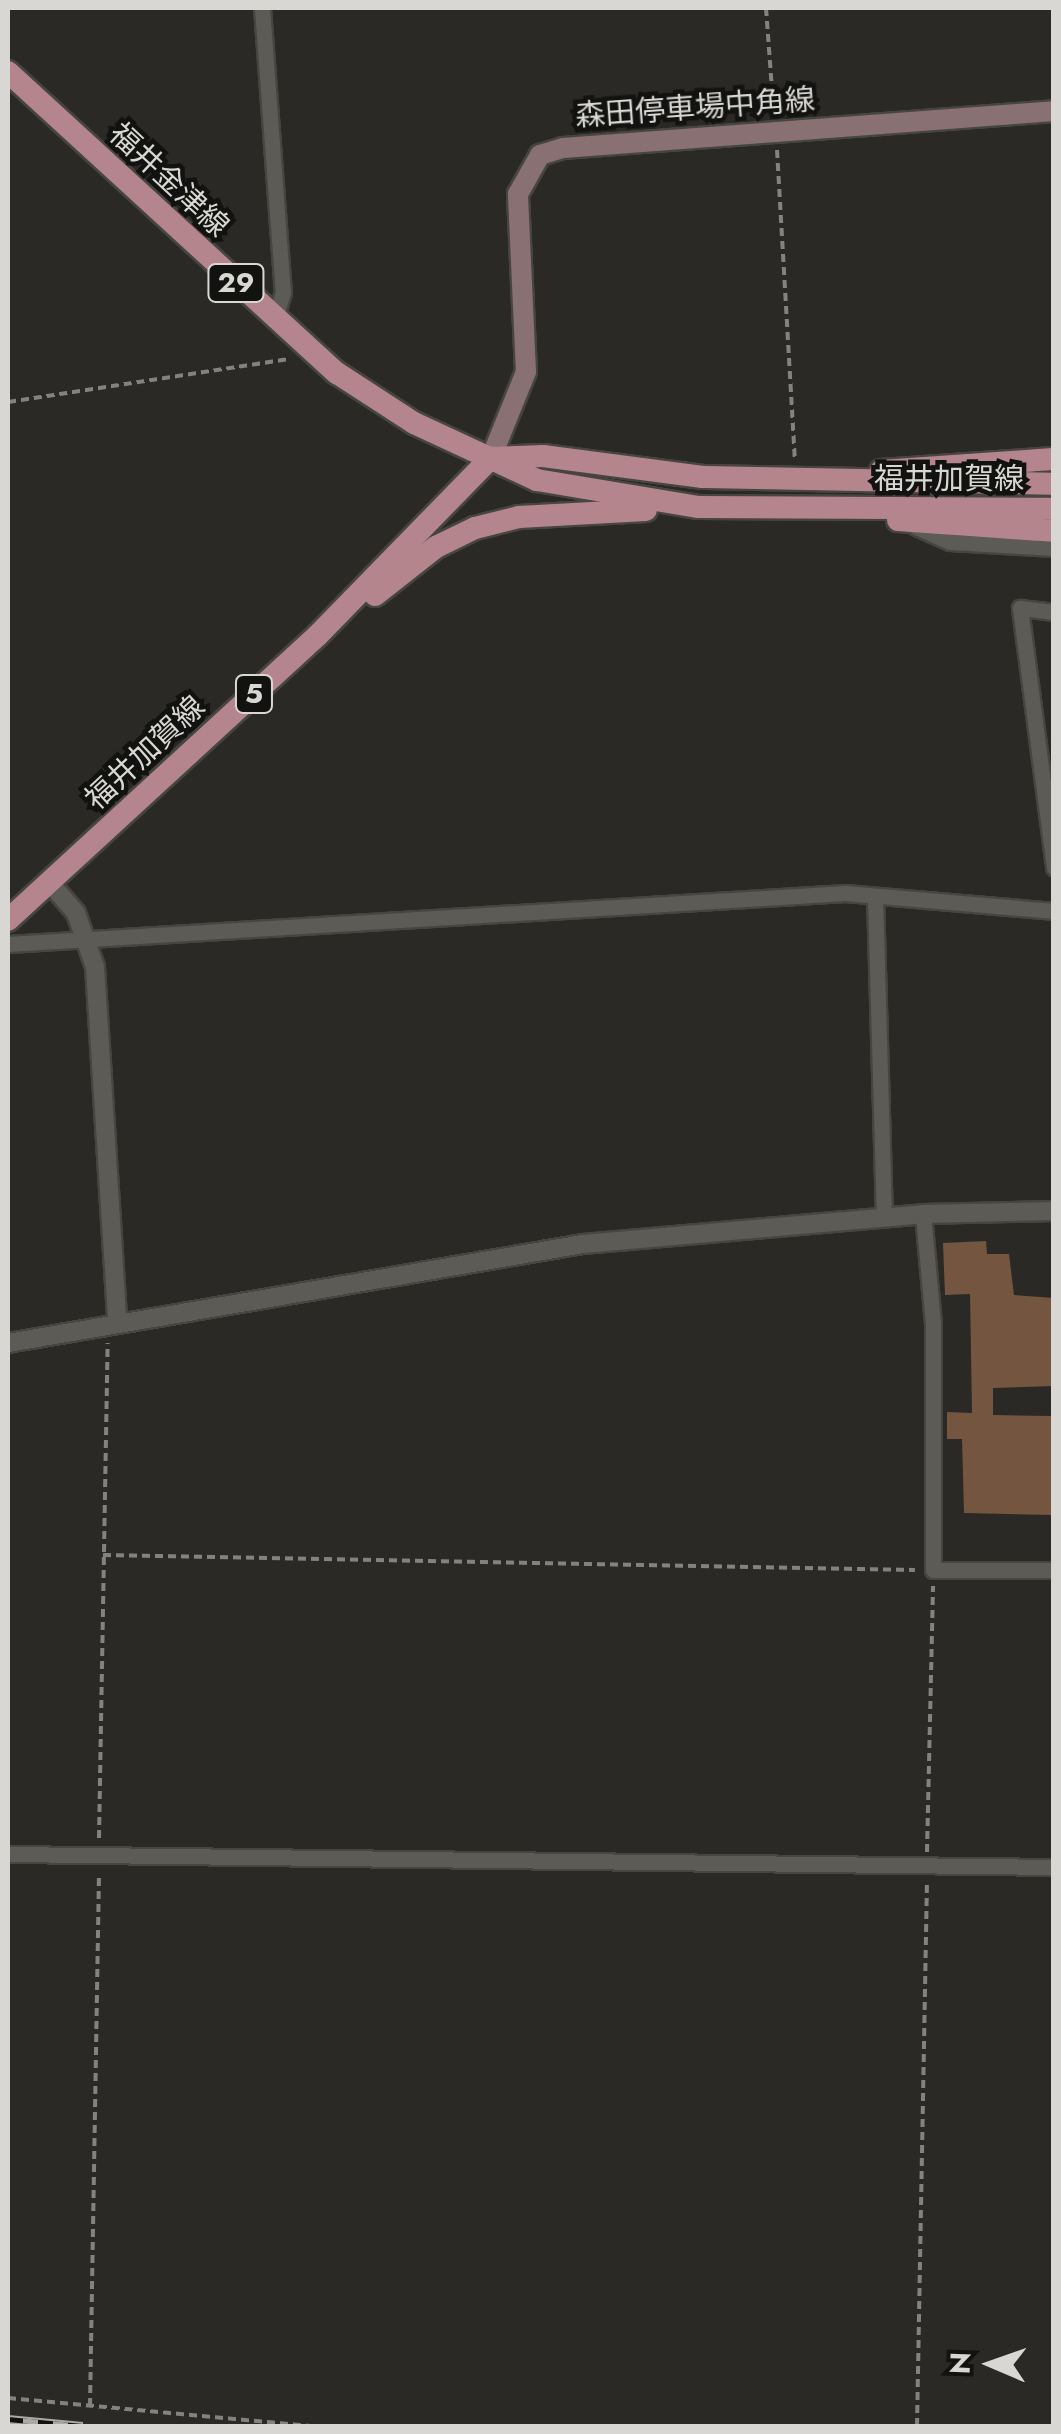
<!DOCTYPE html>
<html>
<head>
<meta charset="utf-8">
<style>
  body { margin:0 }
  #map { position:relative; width:1061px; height:2434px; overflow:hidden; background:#2a2925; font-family:Jost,"Noto Sans JP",sans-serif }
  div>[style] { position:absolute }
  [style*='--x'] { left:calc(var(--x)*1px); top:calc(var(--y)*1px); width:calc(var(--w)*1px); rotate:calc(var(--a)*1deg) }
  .building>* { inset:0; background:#735540 }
  .path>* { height:4px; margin-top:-2px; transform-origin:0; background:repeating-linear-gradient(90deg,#83827f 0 8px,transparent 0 13px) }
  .roads { filter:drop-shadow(2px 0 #464541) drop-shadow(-2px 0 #464541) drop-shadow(0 2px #464541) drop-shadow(0 -2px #464541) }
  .minor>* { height:15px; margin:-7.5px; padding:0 7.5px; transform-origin:7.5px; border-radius:7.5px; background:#5d5b56 }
  .tertiary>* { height:18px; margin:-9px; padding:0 9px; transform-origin:9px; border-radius:9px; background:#5d5b56 }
  .secondary>* { height:20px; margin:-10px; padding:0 10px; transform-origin:10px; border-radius:10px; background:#897072 }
  .primary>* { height:22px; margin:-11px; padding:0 11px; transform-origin:11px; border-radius:11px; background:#b5858e }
  .rail>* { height:9px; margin-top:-4.5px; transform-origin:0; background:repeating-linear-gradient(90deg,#121210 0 15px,#aaa9a5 0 30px); box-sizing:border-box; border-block:2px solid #aaa9a5 }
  span { translate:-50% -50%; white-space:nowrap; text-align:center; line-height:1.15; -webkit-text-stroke:9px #121210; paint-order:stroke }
  .shield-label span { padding:2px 8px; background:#121210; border:2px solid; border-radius:8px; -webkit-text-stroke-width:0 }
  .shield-label { font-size:28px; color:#d8d7d4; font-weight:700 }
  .street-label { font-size:30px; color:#d8d7d4 }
  .frame { position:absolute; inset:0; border:10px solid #d8d7d4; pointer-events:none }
  .north { position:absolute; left:941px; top:2314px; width:100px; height:100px; -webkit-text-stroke:8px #121210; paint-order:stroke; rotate:272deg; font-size:28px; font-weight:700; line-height:40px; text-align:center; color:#d8d7d4 }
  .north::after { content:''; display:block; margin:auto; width:35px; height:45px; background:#d8d7d4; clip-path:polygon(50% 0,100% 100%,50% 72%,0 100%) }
</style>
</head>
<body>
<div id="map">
  <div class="building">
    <i style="clip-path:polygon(986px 1241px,987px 1254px,1009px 1254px,1014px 1295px,1054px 1298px,1054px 1386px,993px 1388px,993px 1415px,1054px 1416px,1054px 1515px,964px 1513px,962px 1439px,947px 1439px,947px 1412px,972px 1413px,970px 1294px,945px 1295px,943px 1243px)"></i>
  </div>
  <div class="path">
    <i style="--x:766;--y:8;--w:108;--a:85.8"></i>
    <i style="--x:777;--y:150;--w:311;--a:86.7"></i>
    <i style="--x:8;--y:402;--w:284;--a:-8.7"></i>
    <i style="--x:103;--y:1555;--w:812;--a:1.06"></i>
    <i style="--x:99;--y:1838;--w:495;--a:-89"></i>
    <i style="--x:927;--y:1852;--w:266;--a:-88.7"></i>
    <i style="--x:8;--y:2398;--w:304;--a:5.3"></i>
    <i style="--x:90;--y:2406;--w:533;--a:-89.03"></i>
    <i style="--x:917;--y:2426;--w:545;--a:-88.95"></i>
  </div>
  <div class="roads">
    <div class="minor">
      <i style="--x:262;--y:8;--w:285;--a:85.8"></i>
      <i style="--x:283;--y:292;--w:28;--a:107"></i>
      <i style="--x:916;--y:527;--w:37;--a:24"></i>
      <i style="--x:950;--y:542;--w:104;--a:3.3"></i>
      <i style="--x:1054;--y:612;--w:34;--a:-173"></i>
      <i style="--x:1020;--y:608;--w:262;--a:82.5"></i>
      <i style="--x:875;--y:896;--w:321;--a:88.4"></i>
      <i style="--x:8;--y:944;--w:839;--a:-3.49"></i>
      <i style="--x:845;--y:893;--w:210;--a:4.9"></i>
      <i style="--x:923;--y:1214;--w:109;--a:84.8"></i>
      <i style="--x:933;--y:1323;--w:247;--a:90"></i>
      <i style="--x:933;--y:1570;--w:121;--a:0"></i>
      <i style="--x:8;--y:1854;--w:1046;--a:0.71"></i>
    </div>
    <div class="tertiary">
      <i style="--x:49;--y:882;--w:41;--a:48.9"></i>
      <i style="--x:76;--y:913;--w:57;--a:70.6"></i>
      <i style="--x:95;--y:967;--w:355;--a:86.4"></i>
      <i style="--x:8;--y:1343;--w:583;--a:-9.77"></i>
      <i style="--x:583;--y:1244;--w:341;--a:-5"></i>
      <i style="--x:923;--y:1214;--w:131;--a:-1.3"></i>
    </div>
    <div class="secondary">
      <i style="--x:491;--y:458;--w:93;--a:-67.9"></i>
      <i style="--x:526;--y:372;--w:178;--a:-92.6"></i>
      <i style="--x:518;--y:194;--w:45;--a:-60.6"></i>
      <i style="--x:540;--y:155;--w:24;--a:-17"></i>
      <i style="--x:563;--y:148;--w:492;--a:-4.3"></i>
    </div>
    <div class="primary">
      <i style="--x:8;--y:72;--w:446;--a:42.5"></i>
      <i style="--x:337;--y:373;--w:92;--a:33"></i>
      <i style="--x:414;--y:423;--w:136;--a:24.9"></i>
      <i style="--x:537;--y:480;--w:164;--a:9.5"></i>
      <i style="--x:699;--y:507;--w:355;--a:0.3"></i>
      <i style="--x:881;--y:471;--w:173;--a:-4"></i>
      <i style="--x:898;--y:520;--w:156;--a:4"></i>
      <i style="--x:375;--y:595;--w:78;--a:-38.2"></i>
      <i style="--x:436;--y:547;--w:43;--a:-26"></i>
      <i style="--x:475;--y:528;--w:45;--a:-14"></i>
      <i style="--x:519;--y:517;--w:127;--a:-3.2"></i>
      <i style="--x:8;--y:920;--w:421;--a:-42.6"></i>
      <i style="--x:318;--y:635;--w:248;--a:-45.7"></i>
      <i style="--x:491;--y:458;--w:52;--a:-2.2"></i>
      <i style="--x:543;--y:456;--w:161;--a:7.5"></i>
      <i style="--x:703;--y:477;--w:351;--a:1.1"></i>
    </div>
  </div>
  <div class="rail">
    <i style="--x:8;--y:2419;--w:75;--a:5.3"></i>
  </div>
  <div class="shield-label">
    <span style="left:236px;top:283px">29</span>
    <span style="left:254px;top:694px">5</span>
  </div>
  <div class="street-label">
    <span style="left:695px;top:108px;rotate:-4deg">森田停車場中角線</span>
    <span style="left:169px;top:180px;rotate:43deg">福井金津線</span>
    <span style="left:949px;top:479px">福井加賀線</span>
    <span style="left:145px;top:753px;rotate:-43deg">福井加賀線</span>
  </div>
  <div class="frame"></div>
  <div class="north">N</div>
</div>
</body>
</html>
